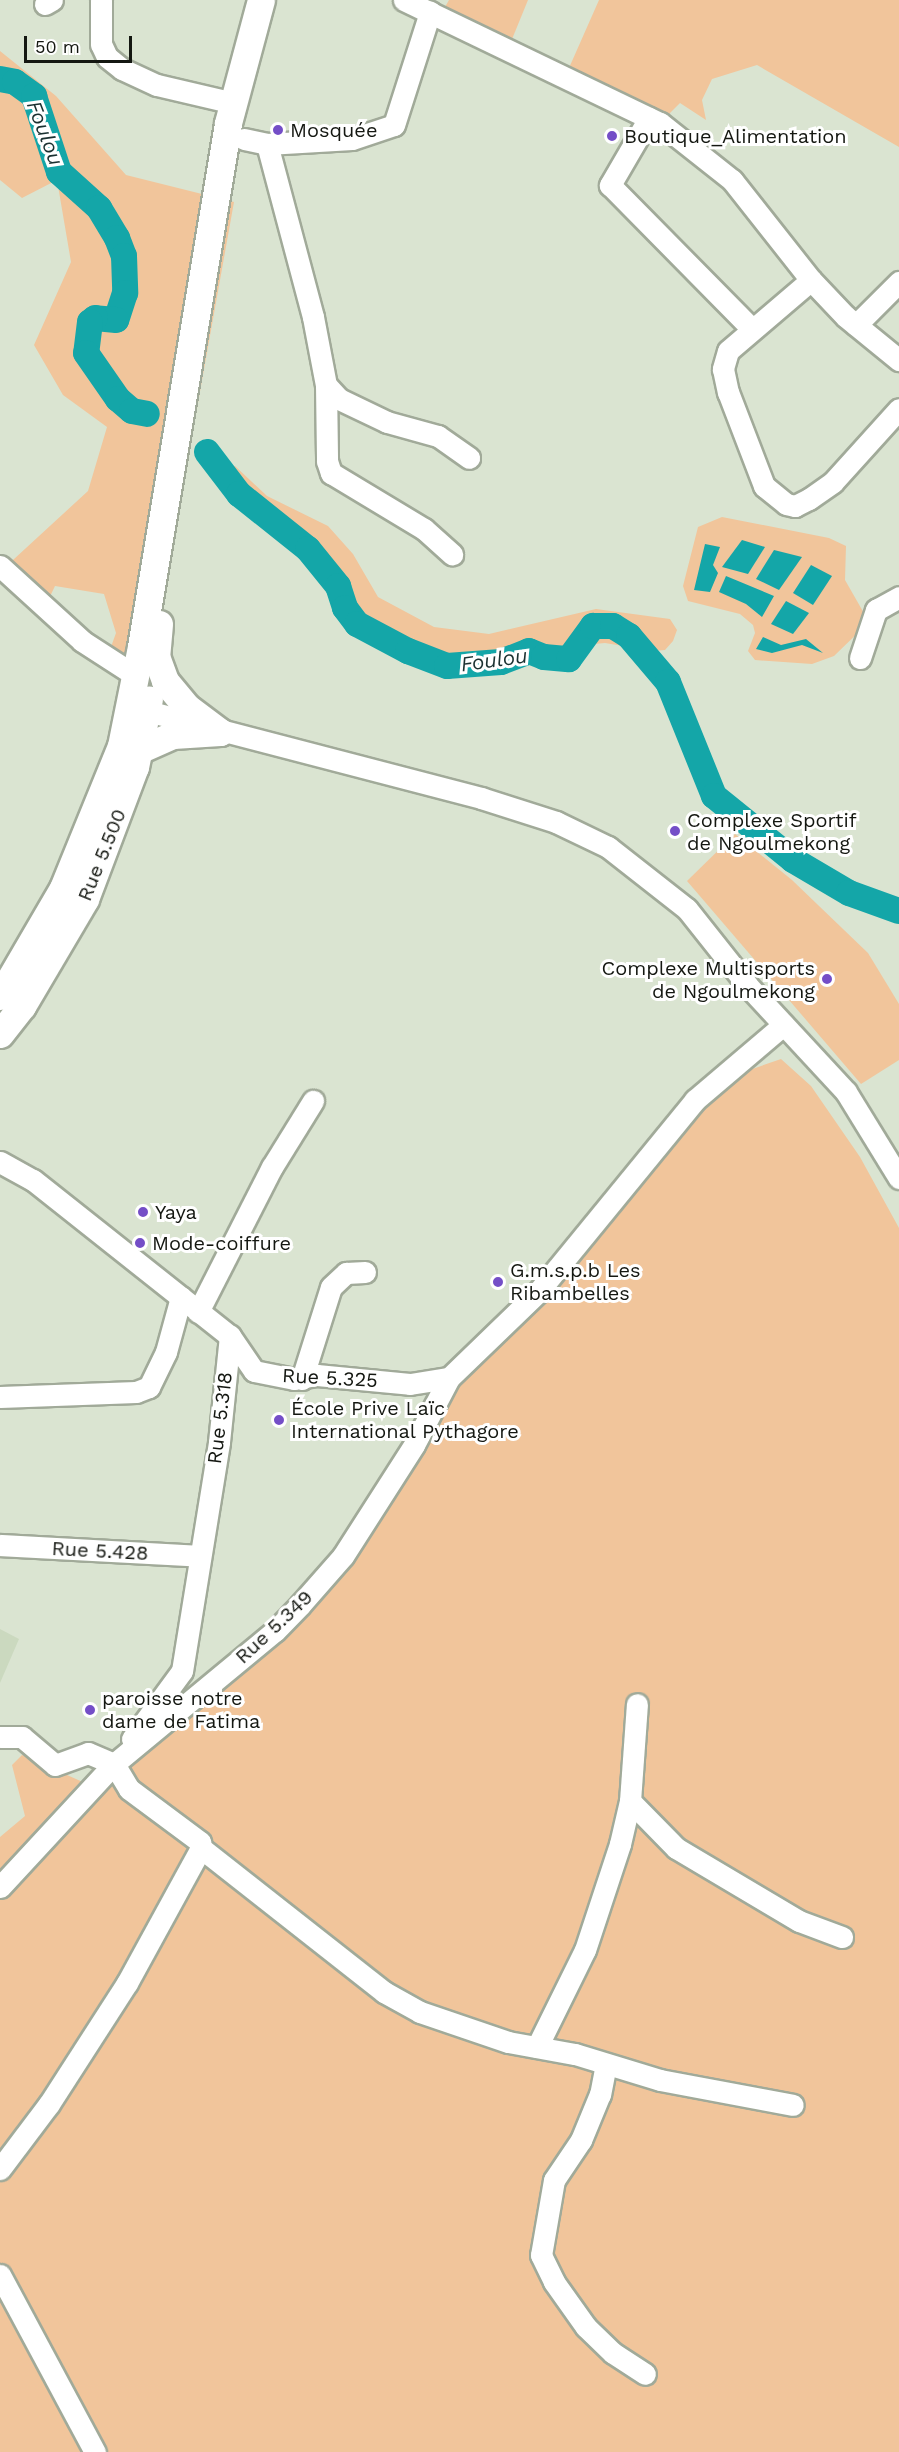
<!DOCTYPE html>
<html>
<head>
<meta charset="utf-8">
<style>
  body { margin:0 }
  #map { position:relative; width:899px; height:2452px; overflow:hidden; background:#dae4d1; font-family:"Work Sans",sans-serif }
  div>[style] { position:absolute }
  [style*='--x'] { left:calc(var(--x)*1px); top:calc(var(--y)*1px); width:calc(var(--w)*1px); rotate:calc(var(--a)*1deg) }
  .built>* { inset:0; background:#cbd9bf }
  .green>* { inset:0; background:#f1c59b }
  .water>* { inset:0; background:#14a6a8 }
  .river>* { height:26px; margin:-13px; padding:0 13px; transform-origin:13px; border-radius:13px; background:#14a6a8 }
  .roads { filter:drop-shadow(2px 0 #a1aa99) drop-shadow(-2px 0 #a1aa99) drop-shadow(0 2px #a1aa99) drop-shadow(0 -2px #a1aa99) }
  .minor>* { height:21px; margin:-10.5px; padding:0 10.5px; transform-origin:10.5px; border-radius:10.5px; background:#fff }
  .major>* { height:27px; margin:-13.5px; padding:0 13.5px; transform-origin:13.5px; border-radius:13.5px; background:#fff }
  .dots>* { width:16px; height:16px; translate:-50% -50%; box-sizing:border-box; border:3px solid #fff; border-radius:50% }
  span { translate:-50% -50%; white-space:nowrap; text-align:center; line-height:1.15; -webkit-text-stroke:6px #fff; paint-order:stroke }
  .poi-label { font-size:20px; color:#141711 }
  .left { translate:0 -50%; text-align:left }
  .right { translate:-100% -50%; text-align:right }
  .street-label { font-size:20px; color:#141711 }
  .water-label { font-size:21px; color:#1b3131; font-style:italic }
  .scale { position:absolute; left:24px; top:36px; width:108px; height:27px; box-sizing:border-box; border:3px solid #141711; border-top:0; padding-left:8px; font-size:18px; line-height:21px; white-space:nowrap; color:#141711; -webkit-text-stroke:4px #fff; paint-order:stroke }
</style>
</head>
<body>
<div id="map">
  <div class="built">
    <i style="clip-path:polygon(0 1629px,19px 1639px,0 1683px)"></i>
  </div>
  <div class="green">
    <i style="clip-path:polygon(449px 0,528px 0,508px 49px,440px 16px)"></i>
    <i style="clip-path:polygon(599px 0,899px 0,899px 147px,757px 65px,712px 79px,702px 100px,706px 120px,680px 103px,660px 123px,565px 77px)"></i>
    <i style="clip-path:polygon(0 51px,56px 96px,126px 175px,234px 202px,161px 609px,137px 678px,107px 658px,116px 633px,104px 594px,55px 586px,43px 611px,1px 571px,88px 491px,107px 427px,63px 395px,34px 345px,71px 262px,57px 180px,22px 198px,0 180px)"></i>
    <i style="clip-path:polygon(235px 466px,267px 496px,328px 526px,353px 554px,378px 597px,434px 627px,489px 634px,596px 609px,670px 619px,677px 630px,673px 641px,665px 650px,653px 651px,605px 643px,583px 645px,493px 674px,457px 674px,412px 665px,370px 642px,346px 608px,305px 563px,228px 495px,221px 485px,222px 473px)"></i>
    <i style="clip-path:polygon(722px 517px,829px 538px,846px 546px,845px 580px,869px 622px,834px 656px,812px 664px,755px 660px,748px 651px,755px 633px,753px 625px,740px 614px,688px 601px,683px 586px,698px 527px)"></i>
    <i style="clip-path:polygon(735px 834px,792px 880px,868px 953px,899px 1004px,899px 1060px,861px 1084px,687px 881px)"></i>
    <i style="clip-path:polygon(781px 1059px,811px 1086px,860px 1157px,899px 1228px,899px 2452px,0 2452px,0 1837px,25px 1816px,12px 1765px,22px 1755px,85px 1783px,350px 1552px,460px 1382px,720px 1085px,732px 1076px)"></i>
  </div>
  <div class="water">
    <i style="clip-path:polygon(742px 540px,765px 547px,748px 574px,722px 567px)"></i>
    <i style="clip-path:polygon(705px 544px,720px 547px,713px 565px,718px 573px,710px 592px,694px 590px)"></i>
    <i style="clip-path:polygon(774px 550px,802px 557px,779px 590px,756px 579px)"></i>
    <i style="clip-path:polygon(811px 565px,832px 576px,813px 605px,793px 593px)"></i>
    <i style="clip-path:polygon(726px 576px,774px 596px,762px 617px,746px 604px,719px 592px)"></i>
    <i style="clip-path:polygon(786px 601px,809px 613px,793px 634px,771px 624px)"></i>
    <i style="clip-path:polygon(763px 637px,781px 645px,806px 639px,823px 653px,802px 645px,772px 653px,756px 649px)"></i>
  </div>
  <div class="river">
    <i style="--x:0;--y:79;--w:15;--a:11"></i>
    <i style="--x:15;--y:82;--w:24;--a:36"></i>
    <i style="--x:34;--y:96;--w:80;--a:71.8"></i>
    <i style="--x:59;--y:172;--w:54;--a:42"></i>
    <i style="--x:99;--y:208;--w:35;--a:59"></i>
    <i style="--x:117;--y:238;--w:19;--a:69"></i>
    <i style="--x:124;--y:256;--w:37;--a:88"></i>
    <i style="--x:125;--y:293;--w:28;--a:108"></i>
    <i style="--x:116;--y:320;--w:21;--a:-175"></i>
    <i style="--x:95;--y:318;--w:6;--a:141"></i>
    <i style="--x:90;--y:322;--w:31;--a:97"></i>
    <i style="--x:86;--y:353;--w:56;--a:55.2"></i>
    <i style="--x:118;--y:399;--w:18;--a:41"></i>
    <i style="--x:132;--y:411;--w:15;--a:11"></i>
    <i style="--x:207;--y:452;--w:53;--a:52.7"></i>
    <i style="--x:239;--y:494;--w:88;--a:38.6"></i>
    <i style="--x:308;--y:549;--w:48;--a:51"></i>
    <i style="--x:338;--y:586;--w:23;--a:72"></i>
    <i style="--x:345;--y:608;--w:20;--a:53"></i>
    <i style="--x:357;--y:624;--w:58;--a:27.9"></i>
    <i style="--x:408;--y:651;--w:42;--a:21"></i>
    <i style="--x:447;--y:666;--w:54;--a:-4.2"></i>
    <i style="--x:501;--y:662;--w:30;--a:-21"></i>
    <i style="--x:529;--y:651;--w:16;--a:22"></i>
    <i style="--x:544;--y:657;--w:25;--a:5"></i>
    <i style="--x:569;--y:659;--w:41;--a:-54"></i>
    <i style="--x:593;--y:626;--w:20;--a:0"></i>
    <i style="--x:613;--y:626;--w:19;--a:32"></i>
    <i style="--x:629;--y:636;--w:60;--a:49.7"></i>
    <i style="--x:668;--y:682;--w:123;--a:68"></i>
    <i style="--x:714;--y:796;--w:102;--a:39"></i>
    <i style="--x:793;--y:860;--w:65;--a:30.5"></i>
    <i style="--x:849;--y:893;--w:53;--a:19.8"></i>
  </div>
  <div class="roads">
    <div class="minor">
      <i style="--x:101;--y:0;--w:44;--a:90"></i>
      <i style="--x:101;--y:44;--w:14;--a:65"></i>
      <i style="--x:107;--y:57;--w:19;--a:39"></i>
      <i style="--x:122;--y:69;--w:38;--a:25"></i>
      <i style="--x:157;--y:85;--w:79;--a:13.2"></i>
      <i style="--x:404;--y:0;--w:284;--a:25.7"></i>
      <i style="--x:660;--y:123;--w:92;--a:38.4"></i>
      <i style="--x:732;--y:180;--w:127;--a:51.7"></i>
      <i style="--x:811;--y:280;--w:50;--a:46.6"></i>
      <i style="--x:845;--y:316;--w:70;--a:39.2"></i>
      <i style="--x:45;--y:4;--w:8;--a:-30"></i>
      <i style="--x:649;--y:118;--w:78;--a:120.2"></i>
      <i style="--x:610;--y:185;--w:201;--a:45.4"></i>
      <i style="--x:244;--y:139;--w:24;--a:12"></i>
      <i style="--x:267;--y:144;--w:179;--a:75.1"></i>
      <i style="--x:313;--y:317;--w:69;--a:79.2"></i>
      <i style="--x:326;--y:385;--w:76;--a:89.2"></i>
      <i style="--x:327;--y:461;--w:13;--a:72"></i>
      <i style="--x:331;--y:473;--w:109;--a:31.1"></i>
      <i style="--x:424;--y:529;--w:38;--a:42"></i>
      <i style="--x:267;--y:144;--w:85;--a:-3.4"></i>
      <i style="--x:352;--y:139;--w:44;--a:-18.4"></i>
      <i style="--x:394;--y:125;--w:119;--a:-72.3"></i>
      <i style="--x:811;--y:280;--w:109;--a:139.5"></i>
      <i style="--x:728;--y:351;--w:19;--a:106"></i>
      <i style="--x:723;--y:369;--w:24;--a:78"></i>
      <i style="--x:728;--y:392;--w:101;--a:69"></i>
      <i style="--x:764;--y:486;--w:28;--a:39"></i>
      <i style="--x:786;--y:504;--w:9;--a:13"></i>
      <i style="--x:795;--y:506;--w:16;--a:-27"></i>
      <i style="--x:809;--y:499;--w:29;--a:-35"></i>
      <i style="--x:833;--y:482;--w:98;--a:-47.9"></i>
      <i style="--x:856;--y:325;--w:61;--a:-45"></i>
      <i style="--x:326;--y:385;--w:19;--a:47"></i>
      <i style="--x:339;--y:399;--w:53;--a:25.6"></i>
      <i style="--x:387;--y:422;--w:53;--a:15.4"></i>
      <i style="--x:438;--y:436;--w:38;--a:35"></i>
      <i style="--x:0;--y:566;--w:111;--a:42.4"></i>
      <i style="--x:82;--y:641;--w:64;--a:32.9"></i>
      <i style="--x:860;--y:658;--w:51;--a:-71.6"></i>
      <i style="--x:876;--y:610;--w:26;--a:-29"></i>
      <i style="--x:132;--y:707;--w:361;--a:14.6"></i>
      <i style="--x:481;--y:798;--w:79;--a:17.7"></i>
      <i style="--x:556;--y:822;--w:58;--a:25.7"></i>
      <i style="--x:608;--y:847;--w:100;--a:38.1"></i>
      <i style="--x:687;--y:909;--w:98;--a:51.6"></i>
      <i style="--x:748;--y:986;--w:144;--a:47.2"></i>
      <i style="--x:846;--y:1092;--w:101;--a:58.4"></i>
      <i style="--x:0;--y:1162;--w:38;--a:29"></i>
      <i style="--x:33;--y:1180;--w:251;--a:38.4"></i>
      <i style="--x:230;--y:1336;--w:42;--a:55.6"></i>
      <i style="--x:254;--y:1371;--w:41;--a:11.3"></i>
      <i style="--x:294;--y:1379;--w:23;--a:-10"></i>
      <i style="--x:317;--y:1375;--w:93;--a:5.5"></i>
      <i style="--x:410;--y:1384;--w:39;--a:-9"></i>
      <i style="--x:198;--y:1312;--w:163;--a:-63"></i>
      <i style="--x:272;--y:1167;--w:78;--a:-58.2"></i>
      <i style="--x:302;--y:1379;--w:96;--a:-72.5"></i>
      <i style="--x:331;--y:1287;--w:21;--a:-43"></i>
      <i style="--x:346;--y:1273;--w:19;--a:-3"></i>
      <i style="--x:0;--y:1397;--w:136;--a:-2.1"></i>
      <i style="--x:136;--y:1392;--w:14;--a:-21"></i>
      <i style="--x:149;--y:1387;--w:39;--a:-64"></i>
      <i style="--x:166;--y:1352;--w:57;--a:-74.7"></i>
      <i style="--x:0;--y:1545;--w:200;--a:3.1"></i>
      <i style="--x:0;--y:1737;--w:22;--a:0"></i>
      <i style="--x:22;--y:1737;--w:43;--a:40.3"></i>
      <i style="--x:55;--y:1765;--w:35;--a:-20"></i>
      <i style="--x:88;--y:1753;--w:28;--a:23"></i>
      <i style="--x:132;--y:1739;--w:84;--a:-53.7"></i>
      <i style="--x:182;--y:1671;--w:232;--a:-80.8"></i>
      <i style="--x:219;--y:1442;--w:107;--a:-84.1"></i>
      <i style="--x:114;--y:1764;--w:29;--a:59"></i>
      <i style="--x:129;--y:1789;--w:89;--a:36.7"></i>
      <i style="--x:200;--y:1842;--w:6;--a:81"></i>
      <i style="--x:201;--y:1848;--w:233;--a:38.2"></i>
      <i style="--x:384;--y:1992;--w:41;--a:29.1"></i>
      <i style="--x:420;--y:2012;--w:93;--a:18.8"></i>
      <i style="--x:508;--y:2042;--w:68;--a:10.2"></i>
      <i style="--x:575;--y:2054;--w:89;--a:17"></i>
      <i style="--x:660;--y:2080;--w:135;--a:10.6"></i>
      <i style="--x:630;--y:1801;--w:66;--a:45.6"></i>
      <i style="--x:676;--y:1848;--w:143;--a:30.7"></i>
      <i style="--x:799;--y:1921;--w:46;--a:20.4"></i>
      <i style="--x:0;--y:1887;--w:168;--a:-47.2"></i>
      <i style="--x:114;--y:1764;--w:209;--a:-39.6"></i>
      <i style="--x:275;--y:1631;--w:36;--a:-46"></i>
      <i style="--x:300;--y:1605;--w:65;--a:-48.7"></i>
      <i style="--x:343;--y:1556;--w:132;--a:-57.4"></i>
      <i style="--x:414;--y:1445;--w:76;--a:-62.4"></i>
      <i style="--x:449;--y:1378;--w:124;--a:-44"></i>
      <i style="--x:538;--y:1292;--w:248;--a:-50.7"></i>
      <i style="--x:695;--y:1100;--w:116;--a:-40.4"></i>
      <i style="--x:537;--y:2047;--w:108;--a:-63.7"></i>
      <i style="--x:585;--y:1950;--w:112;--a:-71.7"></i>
      <i style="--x:620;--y:1844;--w:44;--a:-76.9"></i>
      <i style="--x:630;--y:1801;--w:97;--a:-85.9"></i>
      <i style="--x:606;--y:2064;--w:31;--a:101"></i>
      <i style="--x:600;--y:2094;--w:50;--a:112.4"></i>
      <i style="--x:581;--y:2140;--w:48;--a:124"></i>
      <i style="--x:554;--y:2180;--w:76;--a:99.8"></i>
      <i style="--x:541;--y:2255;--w:30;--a:64"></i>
      <i style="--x:554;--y:2282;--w:55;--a:54.6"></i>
      <i style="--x:586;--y:2327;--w:37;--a:44"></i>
      <i style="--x:613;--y:2353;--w:38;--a:33"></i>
      <i style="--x:0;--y:2169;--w:81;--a:-53"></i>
      <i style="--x:49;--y:2104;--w:144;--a:-57.2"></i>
      <i style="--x:127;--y:1983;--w:154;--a:-61.3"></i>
      <i style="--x:0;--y:2275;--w:201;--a:61.8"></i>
    </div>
    <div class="major">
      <i style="--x:159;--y:624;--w:32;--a:95"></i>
      <i style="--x:156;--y:656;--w:27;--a:70"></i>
      <i style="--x:165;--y:681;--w:35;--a:50"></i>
      <i style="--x:188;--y:708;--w:40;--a:37"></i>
      <i style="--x:139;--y:750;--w:37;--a:-24"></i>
      <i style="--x:173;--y:735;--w:47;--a:-3.7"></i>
      <i style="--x:0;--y:996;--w:125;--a:-59.7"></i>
      <i style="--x:63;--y:888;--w:153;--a:-67.8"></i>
      <i style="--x:121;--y:746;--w:101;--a:-78.6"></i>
      <i style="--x:141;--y:647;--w:531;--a:-80.57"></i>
      <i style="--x:228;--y:123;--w:127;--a:-75"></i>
      <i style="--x:0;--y:1034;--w:36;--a:-52"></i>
      <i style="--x:22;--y:1006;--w:124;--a:-59.5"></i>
      <i style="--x:85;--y:899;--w:141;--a:-69.3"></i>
      <i style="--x:135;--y:767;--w:69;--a:-78.4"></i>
    </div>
  </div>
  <div class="dots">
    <i style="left:278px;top:130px;background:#744ec7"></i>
    <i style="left:612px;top:136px;background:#744ec7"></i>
    <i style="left:675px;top:831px;background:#744ec7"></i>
    <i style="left:827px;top:979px;background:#744ec7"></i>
    <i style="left:143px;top:1212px;background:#744ec7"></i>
    <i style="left:140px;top:1243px;background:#744ec7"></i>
    <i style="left:498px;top:1282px;background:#744ec7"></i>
    <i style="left:279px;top:1420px;background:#744ec7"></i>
    <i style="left:90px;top:1710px;background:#744ec7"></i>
  </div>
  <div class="poi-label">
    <span class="left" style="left:290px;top:130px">Mosquée</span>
    <span class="left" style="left:624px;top:136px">Boutique_Alimentation</span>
    <span class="left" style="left:687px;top:832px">Complexe Sportif<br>de Ngoulmekong</span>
    <span class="right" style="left:815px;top:980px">Complexe Multisports<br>de Ngoulmekong</span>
    <span class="left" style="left:155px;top:1212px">Yaya</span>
    <span class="left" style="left:152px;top:1243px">Mode-coiffure</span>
    <span class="left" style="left:510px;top:1282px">G.m.s.p.b Les<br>Ribambelles</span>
    <span class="left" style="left:291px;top:1420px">École Prive Laïc<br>International Pythagore</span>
    <span class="left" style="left:102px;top:1710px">paroisse notre<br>dame de Fatima</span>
  </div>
  <div class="street-label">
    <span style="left:102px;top:855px;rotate:-68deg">Rue 5.500</span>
    <span style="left:330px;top:1378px;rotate:3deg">Rue 5.325</span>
    <span style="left:220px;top:1418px;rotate:-83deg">Rue 5.318</span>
    <span style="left:100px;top:1551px;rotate:3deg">Rue 5.428</span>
    <span style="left:274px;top:1627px;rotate:-43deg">Rue 5.349</span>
  </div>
  <div class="water-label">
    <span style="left:45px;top:133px;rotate:69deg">Foulou</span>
    <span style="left:494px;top:660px;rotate:-8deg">Foulou</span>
  </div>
  <div class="scale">50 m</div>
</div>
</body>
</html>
